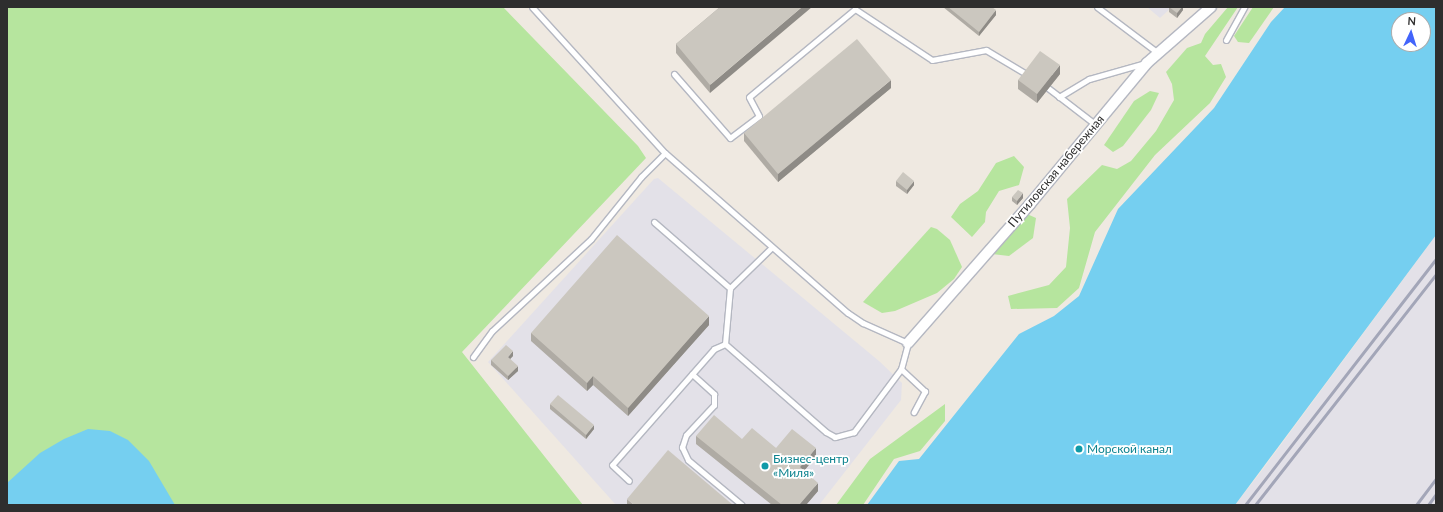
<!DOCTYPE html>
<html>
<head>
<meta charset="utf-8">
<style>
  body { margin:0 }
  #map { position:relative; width:1443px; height:512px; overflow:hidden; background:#efe9e1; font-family:Lato,sans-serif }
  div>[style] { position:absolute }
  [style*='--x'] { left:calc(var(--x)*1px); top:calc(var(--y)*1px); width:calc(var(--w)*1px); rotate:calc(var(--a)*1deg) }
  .industrial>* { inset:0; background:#e3e1e8 }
  .green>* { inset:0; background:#b6e59e }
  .water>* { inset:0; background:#75cff0 }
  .roads { filter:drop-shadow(1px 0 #b4b7c1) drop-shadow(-1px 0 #b4b7c1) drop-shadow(0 1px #b4b7c1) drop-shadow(0 -1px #b4b7c1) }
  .lane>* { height:5px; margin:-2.5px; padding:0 2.5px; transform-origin:2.5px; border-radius:2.5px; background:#fff }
  .street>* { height:10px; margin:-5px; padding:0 5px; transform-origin:5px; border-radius:5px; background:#fff }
  .rail>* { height:3px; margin:-1.5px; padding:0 1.5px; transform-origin:1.5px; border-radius:1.5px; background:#a3a6b8 }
  .wall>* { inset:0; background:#afaba4 }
  .shaded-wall>* { inset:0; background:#8e8b86 }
  .building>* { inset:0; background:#cbc7bf }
  .dots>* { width:11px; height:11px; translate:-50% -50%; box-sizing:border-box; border:2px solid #fff; border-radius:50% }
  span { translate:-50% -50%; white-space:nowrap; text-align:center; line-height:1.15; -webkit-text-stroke:3.5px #fff; paint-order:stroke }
  .street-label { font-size:12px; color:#2e2e2e }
  .culture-label { font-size:12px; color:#0d838f }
  .left { translate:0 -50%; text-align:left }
  .frame { position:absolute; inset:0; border:8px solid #2e2e2e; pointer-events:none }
  .north { position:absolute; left:1391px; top:12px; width:40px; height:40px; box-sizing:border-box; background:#fff; border:1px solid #ababab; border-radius:50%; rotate:4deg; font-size:11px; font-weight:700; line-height:16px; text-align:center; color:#2e2e2e }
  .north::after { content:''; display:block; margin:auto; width:14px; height:18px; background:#4264fb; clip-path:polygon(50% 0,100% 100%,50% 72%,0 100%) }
</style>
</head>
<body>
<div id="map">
  <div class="industrial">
    <i style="clip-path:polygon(1147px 7px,1172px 7px,1160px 18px)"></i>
    <i style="clip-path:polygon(658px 178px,879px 361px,902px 383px,901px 400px,819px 505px,616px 505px,488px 362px,654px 179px)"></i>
    <i style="clip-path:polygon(1436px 235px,1436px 505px,1235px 505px,1260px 473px)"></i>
  </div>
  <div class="green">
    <i style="clip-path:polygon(7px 7px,503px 7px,638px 146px,646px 158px,462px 352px,583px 505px,7px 505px)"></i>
    <i style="clip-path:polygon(1228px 7px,1238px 7px,1205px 56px,1213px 65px,1221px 64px,1226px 77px,1210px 103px,1155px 155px,1095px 232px,1079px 288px,1057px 308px,1011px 309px,1008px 296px,1049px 285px,1066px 267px,1070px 228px,1067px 199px,1102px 165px,1117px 169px,1131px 161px,1156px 131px,1174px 100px,1172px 84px,1166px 72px,1187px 48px,1201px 43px,1205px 34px)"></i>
    <i style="clip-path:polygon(1253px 7px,1274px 7px,1249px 43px,1238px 42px,1234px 36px)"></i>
    <i style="clip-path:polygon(1150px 91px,1159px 93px,1151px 110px,1123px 146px,1113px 152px,1104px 145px,1134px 101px)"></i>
    <i style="clip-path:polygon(1014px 156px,1024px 167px,1019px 185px,999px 191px,986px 212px,985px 222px,972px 237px,951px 217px,960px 204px,978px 191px,996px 163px)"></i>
    <i style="clip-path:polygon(1027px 214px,1036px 218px,1033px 238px,1009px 256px,992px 254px)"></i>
    <i style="clip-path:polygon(931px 227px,937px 229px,950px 240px,962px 267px,954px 279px,937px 293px,895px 311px,882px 313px,863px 302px)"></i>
    <i style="clip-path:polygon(945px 404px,945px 421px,920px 451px,894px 459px,863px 505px,836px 505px,870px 459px)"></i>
  </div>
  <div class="water">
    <i style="clip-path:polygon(evenodd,1285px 7px,1436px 7px,1436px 235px,1235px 505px,867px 505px,899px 461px,919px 459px,1019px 334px,1054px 316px,1079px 296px,1118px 209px,1214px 108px,1271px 22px,1285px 7px,1399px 20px,1423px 20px,1423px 44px,1399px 44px,1399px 20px)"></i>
    <i style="clip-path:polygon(88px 429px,110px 431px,128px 440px,149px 461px,175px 505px,7px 505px,7px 483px,40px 453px,64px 439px)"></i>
  </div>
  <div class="roads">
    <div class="lane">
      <i style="--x:532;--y:7;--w:197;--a:47.7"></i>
      <i style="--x:665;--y:153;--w:243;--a:41.2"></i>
      <i style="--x:848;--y:313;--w:18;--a:34"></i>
      <i style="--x:863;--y:323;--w:49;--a:24"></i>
      <i style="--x:908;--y:343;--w:27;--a:105"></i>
      <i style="--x:901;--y:369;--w:79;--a:126.7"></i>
      <i style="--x:854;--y:432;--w:20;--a:165"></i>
      <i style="--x:835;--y:437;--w:10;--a:-151"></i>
      <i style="--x:826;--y:432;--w:134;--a:-138.9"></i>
      <i style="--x:725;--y:344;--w:12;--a:156"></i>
      <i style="--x:714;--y:349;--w:154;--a:131.3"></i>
      <i style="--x:612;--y:465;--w:23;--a:43"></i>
      <i style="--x:1097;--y:7;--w:76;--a:37"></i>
      <i style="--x:1226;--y:40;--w:38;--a:-61"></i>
      <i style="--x:674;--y:74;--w:85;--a:48.8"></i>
      <i style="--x:730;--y:138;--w:36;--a:-37"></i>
      <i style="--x:759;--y:116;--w:21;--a:-118"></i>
      <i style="--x:749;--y:97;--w:138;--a:-39.7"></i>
      <i style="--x:855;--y:9;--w:92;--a:33.5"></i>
      <i style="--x:932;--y:60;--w:55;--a:-10.5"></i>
      <i style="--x:986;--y:50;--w:49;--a:30.8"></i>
      <i style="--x:1048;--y:88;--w:59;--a:37.5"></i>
      <i style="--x:1059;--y:97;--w:35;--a:-31"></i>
      <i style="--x:1089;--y:79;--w:58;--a:-15.9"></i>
      <i style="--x:654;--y:222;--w:101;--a:41"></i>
      <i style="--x:730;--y:288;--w:56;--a:95.1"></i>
      <i style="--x:730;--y:288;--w:57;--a:-44.3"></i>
      <i style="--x:473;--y:357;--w:32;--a:-54"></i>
      <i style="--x:492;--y:331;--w:135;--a:-42.9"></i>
      <i style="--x:591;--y:239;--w:80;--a:-51.1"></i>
      <i style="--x:641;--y:177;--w:34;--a:-45"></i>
      <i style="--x:901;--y:369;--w:33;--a:43"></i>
      <i style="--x:925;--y:391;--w:24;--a:118"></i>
      <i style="--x:692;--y:374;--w:30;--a:42"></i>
      <i style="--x:714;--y:394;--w:11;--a:90"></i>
      <i style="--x:714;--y:405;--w:41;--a:133"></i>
      <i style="--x:686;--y:435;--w:13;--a:108"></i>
      <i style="--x:682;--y:447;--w:14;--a:65"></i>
      <i style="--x:688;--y:460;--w:70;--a:39.8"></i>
    </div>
    <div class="street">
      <i style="--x:908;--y:343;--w:185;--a:-48.7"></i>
      <i style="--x:1030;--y:204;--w:183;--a:-50.3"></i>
      <i style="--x:1147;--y:63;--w:85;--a:-41.2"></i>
    </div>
  </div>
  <div class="rail">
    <i style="--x:1245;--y:505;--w:311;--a:-52.2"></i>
    <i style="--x:1255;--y:505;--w:293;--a:-51.9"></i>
    <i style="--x:1416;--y:505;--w:34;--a:-53"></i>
    <i style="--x:1428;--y:505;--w:14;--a:-54"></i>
  </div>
  <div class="wall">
    <i style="clip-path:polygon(720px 7px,710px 93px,676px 53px,676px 44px)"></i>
    <i style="clip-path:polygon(943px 7px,992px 7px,996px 15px,979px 36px)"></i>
    <i style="clip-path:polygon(1169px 7px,1183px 7px,1183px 10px,1177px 18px,1169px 12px)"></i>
    <i style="clip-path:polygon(1060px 74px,1037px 103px,1018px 89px,1018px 80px)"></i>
    <i style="clip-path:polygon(891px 88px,778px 182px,744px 141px,744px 133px)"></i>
    <i style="clip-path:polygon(896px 181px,914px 185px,907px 194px,896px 186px)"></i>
    <i style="clip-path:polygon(1012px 197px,1023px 198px,1017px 205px,1012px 201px)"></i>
    <i style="clip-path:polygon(709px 325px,628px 416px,593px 385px,587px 391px,531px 341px,531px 333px)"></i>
    <i style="clip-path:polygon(513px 356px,510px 359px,518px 371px,508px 380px,491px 365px,491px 360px)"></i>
    <i style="clip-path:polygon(550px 404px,594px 429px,586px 439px,550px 409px)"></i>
    <i style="clip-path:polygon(696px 436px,742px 439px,776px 448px,816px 456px,804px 471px,818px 491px,806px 505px,772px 505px,696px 444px)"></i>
    <i style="clip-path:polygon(627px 499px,634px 505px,627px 505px)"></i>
  </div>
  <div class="shaded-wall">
    <i style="clip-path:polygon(802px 7px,812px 7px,710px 93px,710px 85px)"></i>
    <i style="clip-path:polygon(1182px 7px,1183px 7px,1183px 10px,1177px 18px,1177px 13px)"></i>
    <i style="clip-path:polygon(996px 10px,996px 15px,979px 36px,979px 32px)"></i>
    <i style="clip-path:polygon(1060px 65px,1060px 74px,1037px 103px,1037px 94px)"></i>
    <i style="clip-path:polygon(891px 80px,891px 88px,778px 182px,778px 174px)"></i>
    <i style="clip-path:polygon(914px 181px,914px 185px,907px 194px,907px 190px)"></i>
    <i style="clip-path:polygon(1023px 193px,1023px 198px,1017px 205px,1017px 201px)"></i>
    <i style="clip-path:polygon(709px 316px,709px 325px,628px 416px,628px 408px)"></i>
    <i style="clip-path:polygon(513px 351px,513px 356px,508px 361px,508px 357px)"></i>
    <i style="clip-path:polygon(518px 366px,518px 371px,508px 380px,508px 376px)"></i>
    <i style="clip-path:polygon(593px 376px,593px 385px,587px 391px,587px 383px)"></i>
    <i style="clip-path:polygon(594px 425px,594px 429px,586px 439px,586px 435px)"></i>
    <i style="clip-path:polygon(816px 448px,816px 456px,800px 476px,800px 467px)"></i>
    <i style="clip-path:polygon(818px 483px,818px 491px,806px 505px,799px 505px)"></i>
  </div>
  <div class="building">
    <i style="clip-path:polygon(720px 7px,802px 7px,710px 85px,676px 44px)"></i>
    <i style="clip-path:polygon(948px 7px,992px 7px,996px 10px,979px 32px)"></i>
    <i style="clip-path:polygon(1169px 7px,1182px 7px,1177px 13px)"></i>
    <i style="clip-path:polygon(857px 39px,891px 80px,778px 174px,744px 133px)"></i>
    <i style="clip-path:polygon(1040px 51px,1060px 65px,1037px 94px,1018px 80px)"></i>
    <i style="clip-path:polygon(903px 172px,914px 181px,907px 190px,896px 181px)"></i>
    <i style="clip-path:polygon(1018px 190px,1023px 193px,1017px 201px,1012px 197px)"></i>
    <i style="clip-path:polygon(617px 235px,709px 316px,628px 408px,593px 376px,587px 383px,531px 333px)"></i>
    <i style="clip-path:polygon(506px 345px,513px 351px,508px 357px,518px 366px,508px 376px,491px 360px)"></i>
    <i style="clip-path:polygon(558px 395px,594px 425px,586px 435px,550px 404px)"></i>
    <i style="clip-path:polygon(714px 415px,742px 439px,752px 428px,776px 448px,792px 429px,816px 448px,800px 467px,818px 483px,799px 505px,782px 505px,696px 436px)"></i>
    <i style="clip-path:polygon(668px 450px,733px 505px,634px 505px,627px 499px)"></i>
  </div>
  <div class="dots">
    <i style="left:1079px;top:449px;background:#0f9aa8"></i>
    <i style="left:765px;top:466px;background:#0f9aa8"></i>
  </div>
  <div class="street-label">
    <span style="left:1056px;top:171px;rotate:-50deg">Путиловская набережная</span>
  </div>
  <div class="culture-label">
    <span class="left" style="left:1087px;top:449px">Морской канал</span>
    <span class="left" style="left:773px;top:466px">Бизнес-центр<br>«Миля»</span>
  </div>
  <div class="frame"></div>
  <div class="north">N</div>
</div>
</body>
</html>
